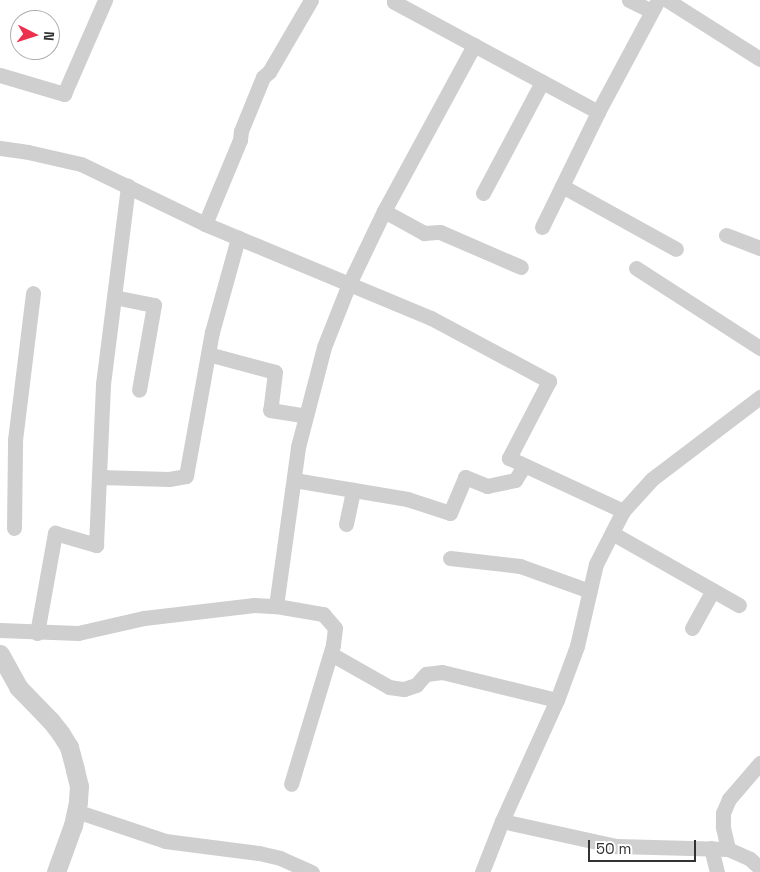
<!DOCTYPE html>
<html>
<head>
<meta charset="utf-8">
<style>
  body { margin:0 }
  #map { position:relative; width:760px; height:872px; overflow:hidden; background:#fff; font-family:"Space Grotesk",sans-serif }
  div>[style] { position:absolute }
  [style*='--x'] { left:calc(var(--x)*1px); top:calc(var(--y)*1px); width:calc(var(--w)*1px); rotate:calc(var(--a)*1deg) }
  .minor>* { height:15px; margin:-7.5px; padding:0 7.5px; transform-origin:7.5px; border-radius:7.5px; background:#cfcfcf }
  .tertiary>* { height:19px; margin:-9.5px; padding:0 9.5px; transform-origin:9.5px; border-radius:9.5px; background:#cfcfcf }
  span { translate:-50% -50%; white-space:nowrap; text-align:center; line-height:1.15; -webkit-text-stroke:5px #fff; paint-order:stroke }
  .north { position:absolute; left:10px; top:10px; width:50px; height:50px; box-sizing:border-box; background:#fff; border:1px solid #adadad; border-radius:50%; rotate:95deg; font-size:14px; font-weight:700; line-height:20px; text-align:center; color:#323232 }
  .north::after { content:''; display:block; margin:auto; width:18px; height:22px; background:#ed304b; clip-path:polygon(50% 0,100% 100%,50% 72%,0 100%) }
  .scale { position:absolute; left:588px; top:840px; width:108px; height:22px; box-sizing:border-box; border:2px solid #323232; border-top:0; padding-left:6px; font-size:15px; line-height:18px; white-space:nowrap; color:#323232; -webkit-text-stroke:4px #fff; paint-order:stroke }
</style>
</head>
<body>
<div id="map">
  <div class="minor">
    <i style="--x:395;--y:0;--w:2;--a:117"></i>
    <i style="--x:394;--y:2;--w:232;--a:28.3"></i>
    <i style="--x:629;--y:0;--w:25;--a:26"></i>
    <i style="--x:667;--y:0;--w:110;--a:32.4"></i>
    <i style="--x:0;--y:75;--w:67;--a:16.5"></i>
    <i style="--x:64;--y:94;--w:103;--a:-66.4"></i>
    <i style="--x:0;--y:148;--w:28;--a:8"></i>
    <i style="--x:28;--y:152;--w:54;--a:12.8"></i>
    <i style="--x:81;--y:164;--w:138;--a:25.8"></i>
    <i style="--x:205;--y:224;--w:245;--a:22.6"></i>
    <i style="--x:431;--y:318;--w:134;--a:28.1"></i>
    <i style="--x:549;--y:381;--w:87;--a:117.5"></i>
    <i style="--x:509;--y:458;--w:126;--a:24.9"></i>
    <i style="--x:562;--y:186;--w:130;--a:28.9"></i>
    <i style="--x:483;--y:193;--w:126;--a:-62"></i>
    <i style="--x:384;--y:211;--w:46;--a:28.8"></i>
    <i style="--x:424;--y:233;--w:16;--a:-4"></i>
    <i style="--x:440;--y:232;--w:88;--a:23.4"></i>
    <i style="--x:205;--y:224;--w:91;--a:-67.4"></i>
    <i style="--x:240;--y:140;--w:9;--a:-84"></i>
    <i style="--x:241;--y:131;--w:58;--a:-67.8"></i>
    <i style="--x:263;--y:77;--w:8;--a:-40"></i>
    <i style="--x:269;--y:72;--w:83;--a:-59.7"></i>
    <i style="--x:542;--y:227;--w:128;--a:-64"></i>
    <i style="--x:598;--y:112;--w:127;--a:-61.8"></i>
    <i style="--x:726;--y:235;--w:36;--a:21"></i>
    <i style="--x:636;--y:268;--w:148;--a:32.8"></i>
    <i style="--x:114;--y:297;--w:41;--a:11.3"></i>
    <i style="--x:154;--y:305;--w:86;--a:100"></i>
    <i style="--x:208;--y:354;--w:69;--a:15"></i>
    <i style="--x:275;--y:372;--w:38;--a:97"></i>
    <i style="--x:270;--y:410;--w:36;--a:9"></i>
    <i style="--x:99;--y:477;--w:70;--a:1.6"></i>
    <i style="--x:169;--y:479;--w:17;--a:-10"></i>
    <i style="--x:186;--y:476;--w:146;--a:-79.8"></i>
    <i style="--x:212;--y:332;--w:98;--a:-74.5"></i>
    <i style="--x:294;--y:480;--w:115;--a:9.5"></i>
    <i style="--x:407;--y:499;--w:45;--a:18"></i>
    <i style="--x:450;--y:513;--w:39;--a:-67"></i>
    <i style="--x:465;--y:477;--w:24;--a:22"></i>
    <i style="--x:487;--y:486;--w:29;--a:-12"></i>
    <i style="--x:515;--y:480;--w:17;--a:-57"></i>
    <i style="--x:346;--y:524;--w:35;--a:-78"></i>
    <i style="--x:14;--y:528;--w:88;--a:-89.3"></i>
    <i style="--x:15;--y:440;--w:148;--a:-83"></i>
    <i style="--x:612;--y:533;--w:146;--a:29.6"></i>
    <i style="--x:450;--y:558;--w:70;--a:6.5"></i>
    <i style="--x:520;--y:566;--w:74;--a:19.7"></i>
    <i style="--x:276;--y:606;--w:161;--a:-82.1"></i>
    <i style="--x:298;--y:447;--w:103;--a:-75.4"></i>
    <i style="--x:324;--y:347;--w:68;--a:-68.4"></i>
    <i style="--x:349;--y:284;--w:81;--a:-64.4"></i>
    <i style="--x:384;--y:211;--w:189;--a:-61.5"></i>
    <i style="--x:692;--y:628;--w:43;--a:-61.1"></i>
    <i style="--x:0;--y:630;--w:78;--a:2.2"></i>
    <i style="--x:78;--y:633;--w:68;--a:-12.8"></i>
    <i style="--x:144;--y:618;--w:111;--a:-6.7"></i>
    <i style="--x:254;--y:605;--w:22;--a:3"></i>
    <i style="--x:276;--y:606;--w:48;--a:9.7"></i>
    <i style="--x:323;--y:614;--w:18;--a:49"></i>
    <i style="--x:335;--y:628;--w:17;--a:97"></i>
    <i style="--x:333;--y:645;--w:145;--a:106.8"></i>
    <i style="--x:37;--y:633;--w:102;--a:-79.8"></i>
    <i style="--x:55;--y:533;--w:43;--a:16.3"></i>
    <i style="--x:96;--y:545;--w:161;--a:-87.5"></i>
    <i style="--x:103;--y:384;--w:200;--a:-82.8"></i>
    <i style="--x:331;--y:654;--w:67;--a:29.6"></i>
    <i style="--x:389;--y:687;--w:15;--a:8"></i>
    <i style="--x:404;--y:689;--w:13;--a:-18"></i>
    <i style="--x:416;--y:685;--w:15;--a:-48"></i>
    <i style="--x:426;--y:674;--w:16;--a:-7"></i>
    <i style="--x:442;--y:672;--w:118;--a:13.7"></i>
    <i style="--x:76;--y:811;--w:94;--a:18.6"></i>
    <i style="--x:165;--y:841;--w:95;--a:7.3"></i>
    <i style="--x:259;--y:853;--w:22;--a:13"></i>
    <i style="--x:280;--y:858;--w:35;--a:24"></i>
    <i style="--x:502;--y:821;--w:117;--a:12.4"></i>
    <i style="--x:616;--y:846;--w:112;--a:1.5"></i>
    <i style="--x:728;--y:849;--w:24;--a:24"></i>
    <i style="--x:750;--y:859;--w:13;--a:42"></i>
    <i style="--x:711;--y:848;--w:25;--a:76"></i>
    <i style="--x:728;--y:849;--w:23;--a:-103"></i>
    <i style="--x:723;--y:827;--w:14;--a:-90"></i>
    <i style="--x:723;--y:813;--w:15;--a:-67"></i>
    <i style="--x:729;--y:799;--w:48;--a:-49.3"></i>
    <i style="--x:482;--y:872;--w:55;--a:-68.6"></i>
    <i style="--x:502;--y:821;--w:133;--a:-65.6"></i>
    <i style="--x:557;--y:700;--w:58;--a:-69.7"></i>
    <i style="--x:577;--y:646;--w:84;--a:-77"></i>
    <i style="--x:596;--y:564;--w:59;--a:-63"></i>
    <i style="--x:623;--y:511;--w:43;--a:-47.8"></i>
    <i style="--x:652;--y:479;--w:136;--a:-37.2"></i>
  </div>
  <div class="tertiary">
    <i style="--x:0;--y:654;--w:38;--a:61"></i>
    <i style="--x:18;--y:687;--w:47;--a:45.9"></i>
    <i style="--x:51;--y:721;--w:16;--a:52"></i>
    <i style="--x:61;--y:734;--w:15;--a:58"></i>
    <i style="--x:69;--y:747;--w:24;--a:75"></i>
    <i style="--x:75;--y:770;--w:16;--a:76"></i>
    <i style="--x:79;--y:786;--w:16;--a:94"></i>
    <i style="--x:78;--y:802;--w:24;--a:102"></i>
    <i style="--x:73;--y:825;--w:50;--a:109.9"></i>
  </div>
  <div class="north">N</div>
  <div class="scale">50 m</div>
</div>
</body>
</html>
